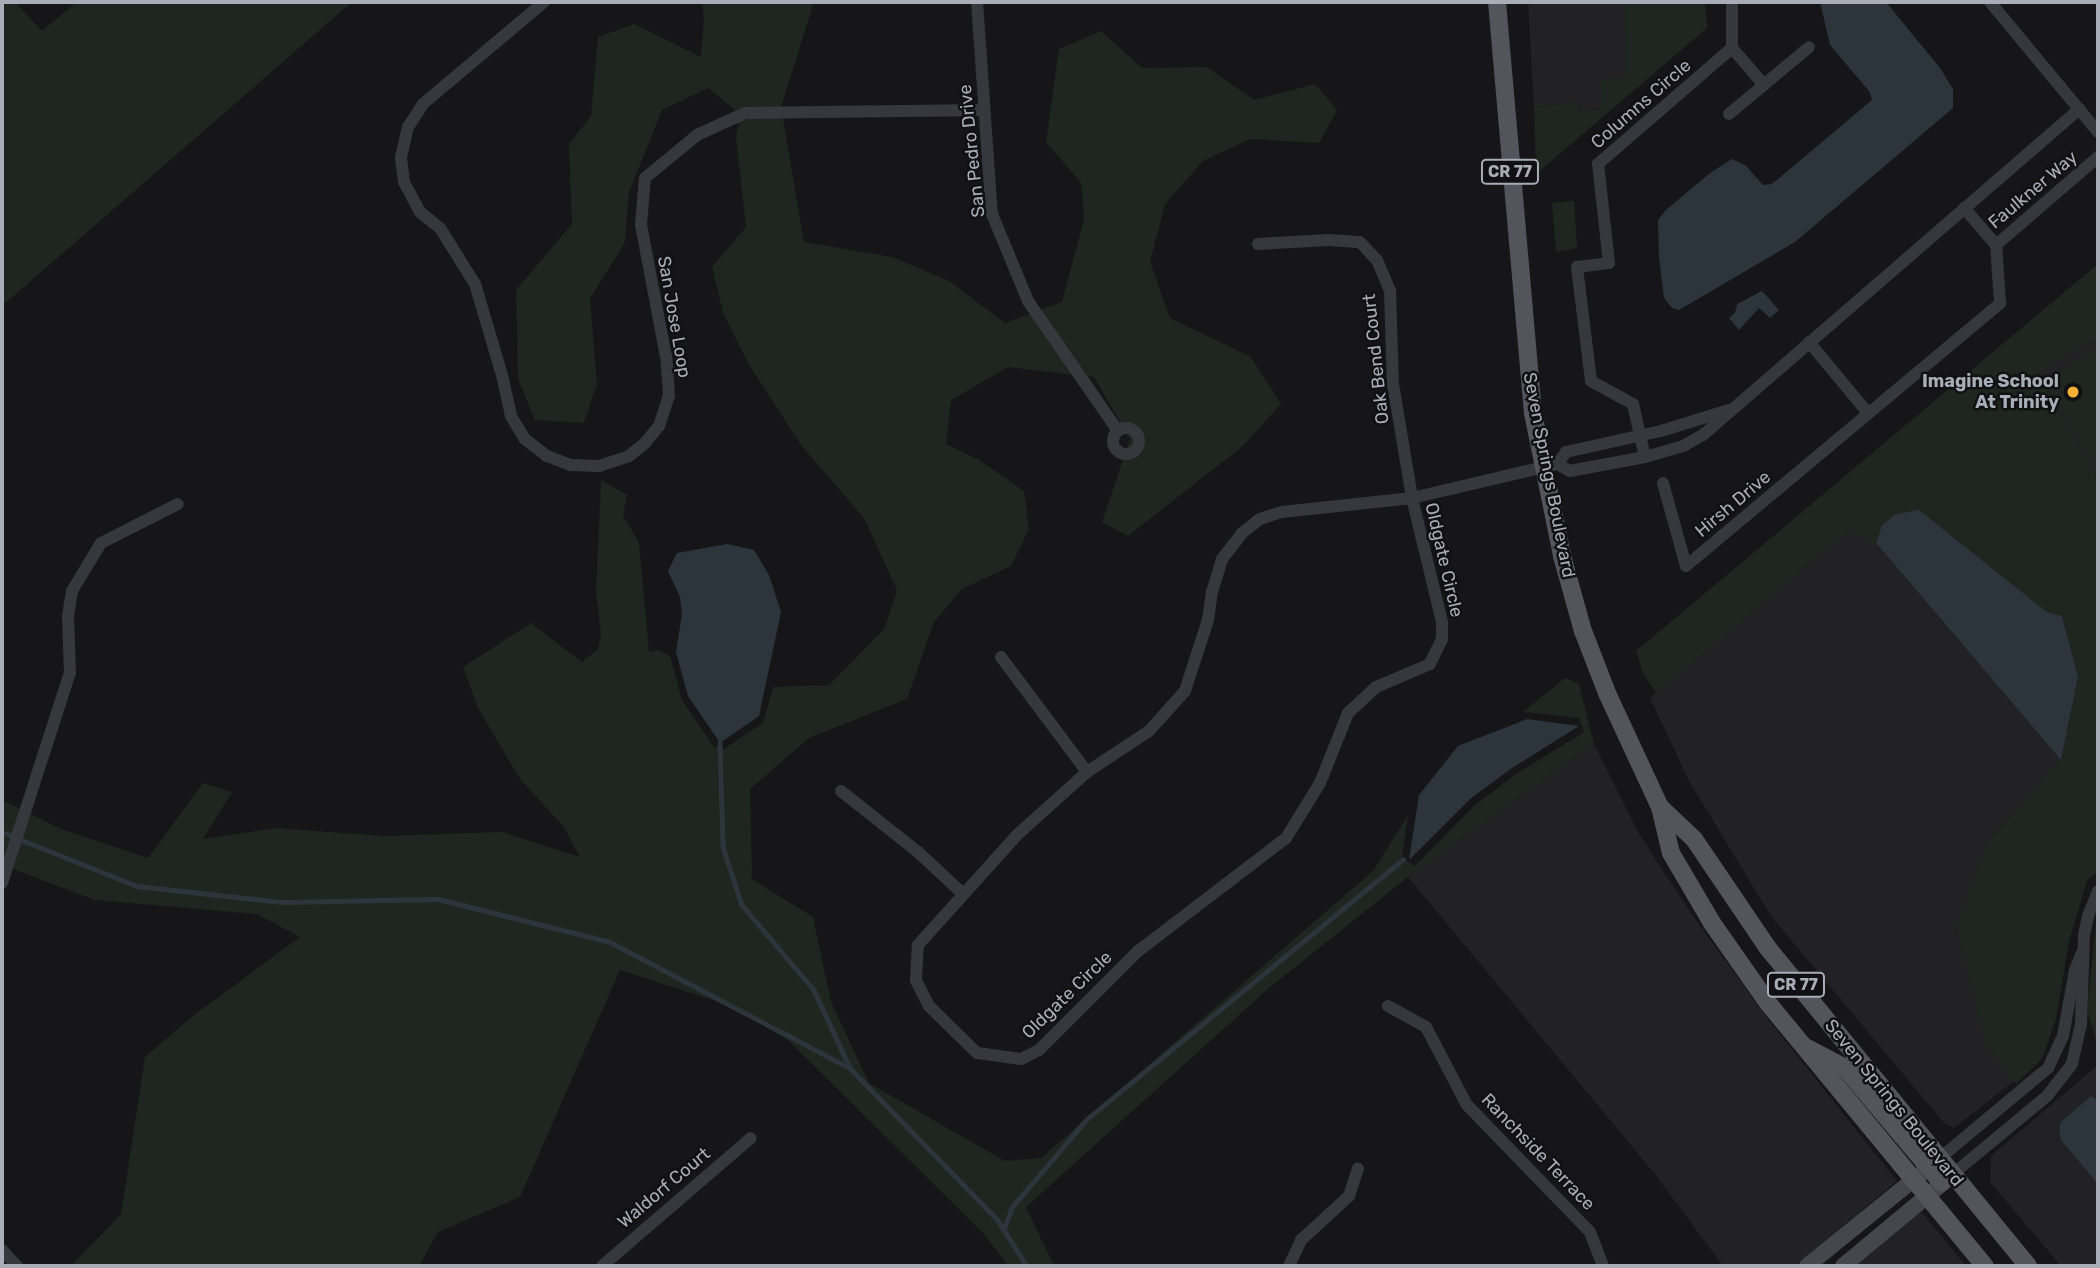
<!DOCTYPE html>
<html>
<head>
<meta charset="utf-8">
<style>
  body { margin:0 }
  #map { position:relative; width:2100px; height:1268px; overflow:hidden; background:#161618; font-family:Rubik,sans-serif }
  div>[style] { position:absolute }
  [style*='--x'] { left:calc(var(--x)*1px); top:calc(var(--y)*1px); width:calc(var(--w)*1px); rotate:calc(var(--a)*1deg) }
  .built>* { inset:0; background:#222225 }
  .green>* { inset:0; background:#1e261f }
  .water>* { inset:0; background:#2c353c }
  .stream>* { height:4.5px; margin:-2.25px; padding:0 2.25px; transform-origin:2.25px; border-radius:2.25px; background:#2c353c }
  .street>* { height:12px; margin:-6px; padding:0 6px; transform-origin:6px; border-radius:6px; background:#37383d }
  .street>.ring { margin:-6px; padding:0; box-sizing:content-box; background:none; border:12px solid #37383d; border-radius:50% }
  .secondary>* { height:16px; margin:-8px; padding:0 8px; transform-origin:8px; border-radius:8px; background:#45474d }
  .primary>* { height:18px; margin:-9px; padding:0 9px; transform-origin:9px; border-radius:9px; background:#53555c }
  .dots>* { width:19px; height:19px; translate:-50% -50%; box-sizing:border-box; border:4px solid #111113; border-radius:50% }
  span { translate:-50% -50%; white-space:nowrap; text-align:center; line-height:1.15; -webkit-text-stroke:5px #111113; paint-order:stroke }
  .shield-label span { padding:2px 5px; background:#111113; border:2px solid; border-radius:5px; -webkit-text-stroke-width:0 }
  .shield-label { font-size:16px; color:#a8adb8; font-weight:700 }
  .street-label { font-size:18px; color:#a8adb8 }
  .poi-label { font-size:18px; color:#a8adb8; font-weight:700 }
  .right { translate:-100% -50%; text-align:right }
  .frame { position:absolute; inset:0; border:4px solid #a8adb8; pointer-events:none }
</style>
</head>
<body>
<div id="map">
  <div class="built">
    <i style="clip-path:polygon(1528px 2px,1626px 2px,1627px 78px,1604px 109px,1579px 111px,1578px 102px,1534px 107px)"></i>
    <i style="clip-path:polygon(2098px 336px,2098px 481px,2037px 373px)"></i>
    <i style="clip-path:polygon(1848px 531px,1876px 543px,2061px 760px,1987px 842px,1986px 1045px,2014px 1081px,1954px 1128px,1944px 1123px,1771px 916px,1689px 781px,1650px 698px)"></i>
    <i style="clip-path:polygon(1594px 744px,1639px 834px,1693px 916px,1764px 1014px,1897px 1181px,1795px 1266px,1723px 1266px,1655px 1174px,1408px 877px)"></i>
    <i style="clip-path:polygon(2098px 1065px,2098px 1266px,2061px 1266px,1990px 1182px,1991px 1156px)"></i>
    <i style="clip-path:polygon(1921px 1211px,1966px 1266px,1855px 1266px)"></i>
  </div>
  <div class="green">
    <i style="clip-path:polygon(2px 2px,15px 2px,42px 31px,77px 2px,352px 2px,2px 306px)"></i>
    <i style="clip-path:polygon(702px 2px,814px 2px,781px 107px,804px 242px,892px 257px,949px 281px,1005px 323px,1062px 302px,1084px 219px,1082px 184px,1046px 142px,1059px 49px,1101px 31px,1142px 68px,1207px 67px,1254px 100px,1315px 84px,1337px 110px,1319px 143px,1250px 139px,1203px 161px,1165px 204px,1150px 262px,1170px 318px,1251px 357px,1281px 404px,1243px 446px,1128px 536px,1102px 522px,1130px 439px,1094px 377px,1008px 367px,951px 400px,946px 444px,979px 460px,1024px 491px,1029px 529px,1011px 566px,962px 589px,934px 622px,907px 699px,809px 738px,750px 789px,752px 879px,813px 917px,831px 1002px,869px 1083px,1005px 1161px,1041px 1158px,1374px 870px,1408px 815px,1402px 858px,1415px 866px,1475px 805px,1516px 774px,1584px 732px,1579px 718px,1523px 712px,1565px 678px,1579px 684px,1594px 744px,1408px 877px,1269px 988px,1026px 1207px,1054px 1266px,1008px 1266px,984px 1234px,788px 1040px,731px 1006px,620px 970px,520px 1197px,438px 1232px,419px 1266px,71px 1266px,121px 1214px,145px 1057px,194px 1015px,300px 937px,257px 914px,95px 900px,2px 865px,2px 800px,61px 829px,148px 858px,203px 783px,232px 792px,203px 839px,276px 828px,384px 836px,502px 832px,580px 857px,563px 826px,520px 779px,478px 708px,463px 667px,531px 623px,582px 662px,598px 649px,601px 634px,596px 593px,601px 480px,627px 495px,623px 515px,639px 543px,649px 652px,658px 650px,670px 656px,682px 700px,714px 747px,724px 749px,763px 723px,773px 687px,829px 685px,884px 629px,897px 590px,864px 518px,801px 445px,748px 363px,723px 312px,712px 267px,746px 227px,736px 136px,741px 115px,708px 88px,662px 110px,629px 192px,625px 242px,590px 299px,597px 384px,584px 423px,535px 420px,518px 379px,516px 290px,572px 224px,569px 144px,591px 116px,598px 37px,634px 24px,701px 57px,704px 18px)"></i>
    <i style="clip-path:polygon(1626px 2px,1705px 2px,1707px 28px,1536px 174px,1534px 107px,1578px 102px,1579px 111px,1603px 109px,1602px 79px,1627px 78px)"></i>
    <i style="clip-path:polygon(1574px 201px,1577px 248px,1556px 252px,1552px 203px)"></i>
    <i style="clip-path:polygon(2098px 264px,2098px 336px,2038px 373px,2098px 481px,2098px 871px,2087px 881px,2069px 941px,2056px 1019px,2042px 1059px,2016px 1084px,1986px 1045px,1956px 927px,1987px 842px,2061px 760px,2078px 677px,2062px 616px,2047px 612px,1919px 510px,1882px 525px,1876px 543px,1848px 531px,1656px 693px,1643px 673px,1636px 651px)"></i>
    <i style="clip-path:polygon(2098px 347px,2098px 471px,2044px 380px)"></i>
    <i style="clip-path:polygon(2098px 907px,2098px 1047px,2087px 1010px)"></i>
  </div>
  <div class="water">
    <i style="clip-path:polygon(1820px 2px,1886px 2px,1940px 68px,1953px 89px,1953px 108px,1795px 242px,1679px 310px,1672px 308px,1664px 298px,1659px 258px,1658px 220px,1666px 210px,1710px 173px,1732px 159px,1746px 166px,1763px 185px,1772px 184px,1872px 100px,1869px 91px,1830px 45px)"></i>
    <i style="clip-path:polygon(1762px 291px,1779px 310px,1770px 318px,1759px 308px,1739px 330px,1729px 318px,1735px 313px,1737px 304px)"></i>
    <i style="clip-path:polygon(1919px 510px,2047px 612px,2062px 616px,2078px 677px,2061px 760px,1876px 543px,1882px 525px,1896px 514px)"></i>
    <i style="clip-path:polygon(727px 544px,754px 550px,769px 575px,781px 612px,759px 716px,720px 743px,688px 696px,676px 652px,682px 614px,680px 597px,668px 571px,677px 553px)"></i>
    <i style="clip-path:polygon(1527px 719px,1579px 726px,1512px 768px,1470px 799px,1409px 860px,1419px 795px,1458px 746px)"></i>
    <i style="clip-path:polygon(2091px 1096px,2098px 1101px,2098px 1184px,2061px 1140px,2059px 1130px,2061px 1122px)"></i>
  </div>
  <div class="stream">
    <i style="--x:720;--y:743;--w:104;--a:88.3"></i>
    <i style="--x:723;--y:847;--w:61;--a:71.9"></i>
    <i style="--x:742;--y:905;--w:111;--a:49.7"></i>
    <i style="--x:814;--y:990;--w:86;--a:65.2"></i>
    <i style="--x:2;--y:832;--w:145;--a:21.8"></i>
    <i style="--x:137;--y:886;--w:145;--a:6.3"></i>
    <i style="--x:281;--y:902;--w:157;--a:-1.1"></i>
    <i style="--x:438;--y:899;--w:177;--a:14"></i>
    <i style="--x:610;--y:942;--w:271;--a:27.7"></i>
    <i style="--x:850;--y:1068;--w:211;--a:45.8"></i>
    <i style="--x:997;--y:1219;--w:56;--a:57.4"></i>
    <i style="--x:1004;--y:1229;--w:23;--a:-70"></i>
    <i style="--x:1012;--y:1207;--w:116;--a:-49.6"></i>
    <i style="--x:1087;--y:1119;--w:409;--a:-39.4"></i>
  </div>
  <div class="street">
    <i style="--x:544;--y:2;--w:158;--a:139.9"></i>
    <i style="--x:423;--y:104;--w:27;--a:123"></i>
    <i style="--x:408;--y:127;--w:32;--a:103"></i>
    <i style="--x:401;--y:158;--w:24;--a:83"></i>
    <i style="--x:404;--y:182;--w:34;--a:62"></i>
    <i style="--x:420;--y:212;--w:26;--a:39"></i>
    <i style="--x:440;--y:228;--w:66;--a:58"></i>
    <i style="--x:475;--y:284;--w:95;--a:73.5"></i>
    <i style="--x:502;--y:375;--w:42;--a:77.6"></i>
    <i style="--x:511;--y:416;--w:27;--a:59"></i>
    <i style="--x:525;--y:439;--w:28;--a:38"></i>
    <i style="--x:547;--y:456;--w:25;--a:21"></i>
    <i style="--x:570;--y:465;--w:29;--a:2"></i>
    <i style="--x:599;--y:466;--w:32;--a:-18"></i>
    <i style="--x:629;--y:456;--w:21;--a:-39"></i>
    <i style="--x:645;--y:443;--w:22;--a:-51"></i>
    <i style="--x:659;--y:426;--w:32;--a:-72"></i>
    <i style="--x:669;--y:396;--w:39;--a:-94"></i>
    <i style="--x:666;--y:357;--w:134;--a:-100.7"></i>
    <i style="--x:641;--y:225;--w:47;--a:-85.1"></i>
    <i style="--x:645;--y:178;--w:67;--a:-39.6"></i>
    <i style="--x:697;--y:135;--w:53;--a:-24.6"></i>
    <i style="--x:745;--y:113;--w:239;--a:-0.7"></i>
    <i style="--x:977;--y:2;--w:213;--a:86"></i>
    <i style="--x:992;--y:214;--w:94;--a:67.5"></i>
    <i style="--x:1028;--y:301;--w:158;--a:55.3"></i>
    <i style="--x:1990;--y:2;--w:169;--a:50.3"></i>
    <i style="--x:1732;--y:48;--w:49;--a:49.1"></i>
    <i style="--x:1729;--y:114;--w:104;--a:-39.9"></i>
    <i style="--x:1964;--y:208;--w:49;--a:49.1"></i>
    <i style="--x:1996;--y:245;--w:135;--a:-40.8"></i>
    <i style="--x:1258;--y:244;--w:71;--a:-3.2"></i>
    <i style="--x:1329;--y:240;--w:31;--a:4"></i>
    <i style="--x:1360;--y:242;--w:25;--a:47"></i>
    <i style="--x:1377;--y:260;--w:34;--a:67"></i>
    <i style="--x:1390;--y:291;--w:93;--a:88.2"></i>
    <i style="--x:1393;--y:384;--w:116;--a:80.5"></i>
    <i style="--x:1412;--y:498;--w:128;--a:76.4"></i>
    <i style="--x:1442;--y:622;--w:17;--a:90"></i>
    <i style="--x:1442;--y:639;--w:28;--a:116"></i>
    <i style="--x:1430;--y:664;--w:59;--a:156.9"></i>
    <i style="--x:1376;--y:687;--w:38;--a:137"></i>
    <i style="--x:1348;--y:713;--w:75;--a:111.8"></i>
    <i style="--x:1320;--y:783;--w:65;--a:121.7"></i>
    <i style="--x:1286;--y:838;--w:186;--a:142.6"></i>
    <i style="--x:1138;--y:951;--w:140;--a:135"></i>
    <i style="--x:1039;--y:1050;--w:20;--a:153"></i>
    <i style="--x:1021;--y:1059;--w:44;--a:-172.2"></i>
    <i style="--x:977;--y:1053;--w:67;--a:-135.6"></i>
    <i style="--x:929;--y:1006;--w:29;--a:-117"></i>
    <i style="--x:916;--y:980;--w:35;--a:-87"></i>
    <i style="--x:918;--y:945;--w:149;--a:-48"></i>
    <i style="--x:1018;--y:834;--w:93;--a:-41.9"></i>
    <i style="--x:1087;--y:772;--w:74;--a:-33.5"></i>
    <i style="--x:1149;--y:731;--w:54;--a:-48"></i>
    <i style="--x:1185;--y:691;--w:75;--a:-72.1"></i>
    <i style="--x:1208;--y:620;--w:28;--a:-82"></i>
    <i style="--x:1212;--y:592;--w:34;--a:-73"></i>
    <i style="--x:1222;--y:559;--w:33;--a:-52"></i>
    <i style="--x:1242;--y:533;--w:23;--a:-38"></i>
    <i style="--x:1260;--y:519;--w:23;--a:-18"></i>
    <i style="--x:1282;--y:512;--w:131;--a:-6.1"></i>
    <i style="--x:1412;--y:498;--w:149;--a:-13.2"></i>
    <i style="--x:1557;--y:464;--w:15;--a:-53"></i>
    <i style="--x:1566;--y:452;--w:97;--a:-12.5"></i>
    <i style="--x:1661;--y:431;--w:71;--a:-17.2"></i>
    <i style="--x:1809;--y:342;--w:92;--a:50.3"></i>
    <i class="ring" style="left:1113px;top:428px;width:14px;height:14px"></i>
    <i style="--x:1645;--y:457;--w:54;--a:-102.8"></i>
    <i style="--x:1633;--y:404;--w:48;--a:-151.3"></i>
    <i style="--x:1591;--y:381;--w:115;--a:-97"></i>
    <i style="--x:1577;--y:267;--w:32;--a:-7"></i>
    <i style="--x:1609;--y:263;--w:100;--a:-96.3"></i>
    <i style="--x:1598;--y:164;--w:177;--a:-40.9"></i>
    <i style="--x:1732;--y:48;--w:46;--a:-90"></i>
    <i style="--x:1557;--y:464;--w:15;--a:28"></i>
    <i style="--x:1570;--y:471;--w:76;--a:-10.6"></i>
    <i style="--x:1645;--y:457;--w:40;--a:-16"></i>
    <i style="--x:1683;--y:446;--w:23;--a:-29"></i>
    <i style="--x:1703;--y:435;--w:498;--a:-40.9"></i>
    <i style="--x:1663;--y:483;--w:86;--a:74.5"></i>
    <i style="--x:1686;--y:566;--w:410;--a:-39.9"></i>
    <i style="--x:2000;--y:303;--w:58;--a:-93.9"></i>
    <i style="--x:1001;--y:657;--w:144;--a:53.2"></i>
    <i style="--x:841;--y:791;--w:98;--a:38.4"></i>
    <i style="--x:918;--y:852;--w:60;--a:43"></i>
    <i style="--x:2;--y:883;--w:221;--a:-72.1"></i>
    <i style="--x:70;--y:673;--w:57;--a:-92"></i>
    <i style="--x:68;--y:616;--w:25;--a:-81"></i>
    <i style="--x:72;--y:591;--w:56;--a:-58.9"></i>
    <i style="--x:101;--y:543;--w:86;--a:-26.9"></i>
    <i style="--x:1388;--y:1006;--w:43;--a:28.9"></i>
    <i style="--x:1426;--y:1027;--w:88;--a:62.3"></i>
    <i style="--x:1467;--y:1105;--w:177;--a:45.9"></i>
    <i style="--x:1590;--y:1232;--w:36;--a:69"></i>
    <i style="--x:1940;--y:1158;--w:141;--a:-39.8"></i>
    <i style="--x:2048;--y:1068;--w:35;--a:-65"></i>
    <i style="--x:2063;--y:1036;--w:67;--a:-79.7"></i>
    <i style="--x:2075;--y:970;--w:18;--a:-68"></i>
    <i style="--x:1953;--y:1174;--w:122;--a:-39.7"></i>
    <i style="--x:2047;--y:1096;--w:41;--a:-52"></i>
    <i style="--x:2072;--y:1064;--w:41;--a:-77.3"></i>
    <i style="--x:2081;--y:1024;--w:89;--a:-88.1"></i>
    <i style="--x:2084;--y:935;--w:19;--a:-78"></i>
    <i style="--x:2088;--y:916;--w:27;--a:-68"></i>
    <i style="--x:2;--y:1250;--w:22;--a:47"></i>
    <i style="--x:602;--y:1266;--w:196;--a:-40.7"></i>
    <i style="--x:1289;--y:1266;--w:29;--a:-65"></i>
    <i style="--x:1301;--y:1240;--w:65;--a:-42.5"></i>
    <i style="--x:1349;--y:1196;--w:29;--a:-72"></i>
  </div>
  <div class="secondary">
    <i style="--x:1807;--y:1266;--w:169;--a:-39"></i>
    <i style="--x:1843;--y:1266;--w:141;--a:-39.8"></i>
  </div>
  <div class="primary">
    <i style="--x:1497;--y:2;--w:413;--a:85"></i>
    <i style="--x:1533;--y:413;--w:146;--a:78.5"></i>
    <i style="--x:1562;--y:556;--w:78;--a:74.4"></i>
    <i style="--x:1583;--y:631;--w:66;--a:68.8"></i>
    <i style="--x:1607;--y:693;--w:126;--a:65.1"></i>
    <i style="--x:1660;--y:807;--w:47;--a:76.6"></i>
    <i style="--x:1671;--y:853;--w:81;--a:59.6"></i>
    <i style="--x:1712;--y:923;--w:98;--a:55"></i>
    <i style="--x:1768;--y:1003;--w:341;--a:50.5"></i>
    <i style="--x:1660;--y:807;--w:47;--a:43.3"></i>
    <i style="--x:1694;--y:839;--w:130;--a:55.9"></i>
    <i style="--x:1767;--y:947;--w:412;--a:50.7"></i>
    <i style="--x:1807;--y:1048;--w:43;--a:27.8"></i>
    <i style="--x:1845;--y:1068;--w:150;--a:49.9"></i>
  </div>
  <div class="dots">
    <i style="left:2073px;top:392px;background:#f2b134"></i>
  </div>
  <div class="shield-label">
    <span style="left:1510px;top:172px">CR 77</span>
    <span style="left:1796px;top:985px">CR 77</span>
  </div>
  <div class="street-label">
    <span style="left:1641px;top:104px;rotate:-41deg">Columns Circle</span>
    <span style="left:972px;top:151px;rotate:-96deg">San Pedro Drive</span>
    <span style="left:2033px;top:190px;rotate:-40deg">Faulkner Way</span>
    <span style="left:674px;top:317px;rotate:80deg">San Jose Loop</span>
    <span style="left:1376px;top:359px;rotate:-96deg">Oak Bend Court</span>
    <span style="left:1549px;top:475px;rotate:79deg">Seven Springs Boulevard</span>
    <span style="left:1733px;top:504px;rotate:-40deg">Hirsh Drive</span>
    <span style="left:1444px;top:560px;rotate:77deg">Oldgate Circle</span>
    <span style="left:1067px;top:995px;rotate:-44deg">Oldgate Circle</span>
    <span style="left:1894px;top:1103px;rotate:51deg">Seven Springs Boulevard</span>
    <span style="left:1538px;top:1152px;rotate:46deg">Ranchside Terrace</span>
    <span style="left:664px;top:1188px;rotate:-40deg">Waldorf Court</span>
  </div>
  <div class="poi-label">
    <span class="right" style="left:2059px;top:392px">Imagine School<br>At Trinity</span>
  </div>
  <div class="frame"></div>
</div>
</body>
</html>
